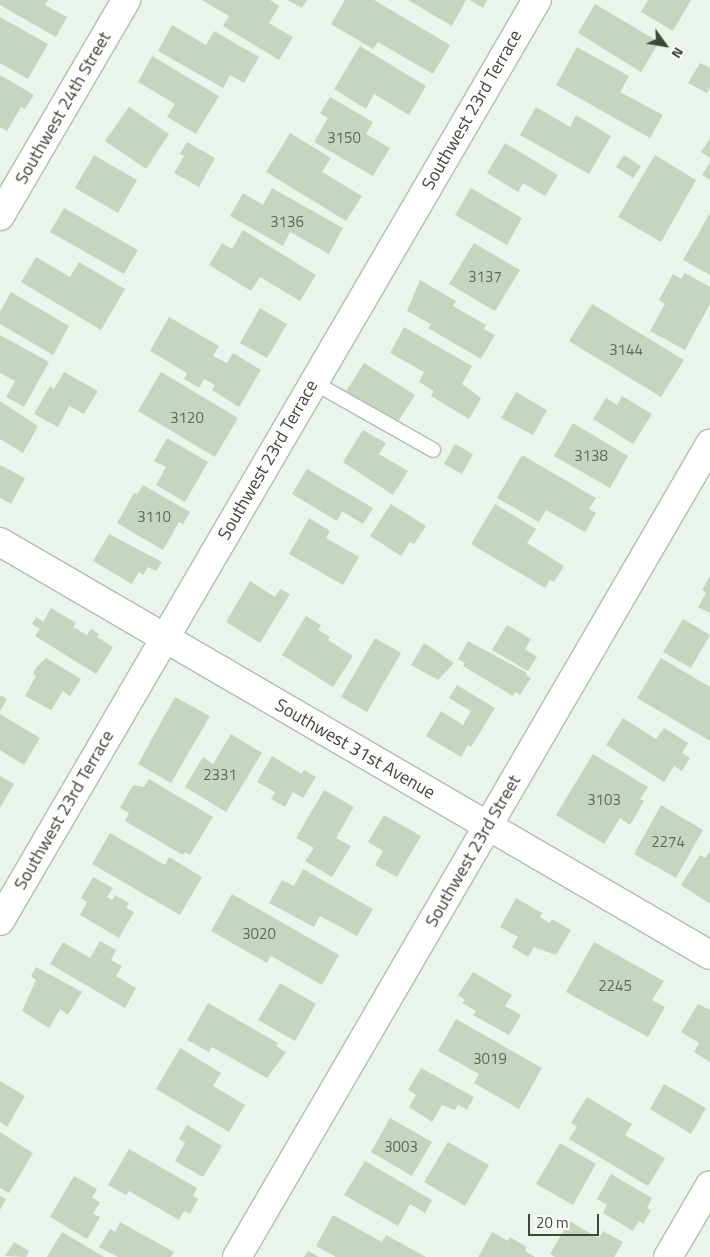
<!DOCTYPE html>
<html>
<head>
<meta charset="utf-8">
<style>
  body { margin:0 }
  #map { position:relative; width:710px; height:1257px; overflow:hidden; background:#ebf4ea; font-family:"Titillium Web",sans-serif }
  div>[style] { position:absolute }
  [style*='--x'] { left:calc(var(--x)*1px); top:calc(var(--y)*1px); width:calc(var(--w)*1px); rotate:calc(var(--a)*1deg) }
  .building>* { inset:0; background:#c5d5c0 }
  .roads { filter:drop-shadow(1px 0 #b0bfad) drop-shadow(-1px 0 #b0bfad) drop-shadow(0 1px #b0bfad) drop-shadow(0 -1px #b0bfad) }
  .lane>* { height:14px; margin:-7px; padding:0 7px; transform-origin:7px; border-radius:7px; background:#fff }
  .street>* { height:28px; margin:-14px; padding:0 14px; transform-origin:14px; border-radius:14px; background:#fff }
  span { translate:-50% -50%; white-space:nowrap; text-align:center; line-height:1.15; -webkit-text-stroke:5px #fff; paint-order:stroke }
  .number-label { font-size:15px; color:#5e6a5a }
  .number-label span { -webkit-text-stroke-width:0 }
  .street-label { font-size:18px; color:#3c4738 }
  .north { position:absolute; left:640px; top:20px; width:50px; height:50px; -webkit-text-stroke:4px #fff; paint-order:stroke; rotate:122deg; font-size:14px; font-weight:700; line-height:20px; text-align:center; color:#3c4738 }
  .north::after { content:''; display:block; margin:auto; width:18px; height:22px; background:#3c4738; clip-path:polygon(50% 0,100% 100%,50% 72%,0 100%) }
  .scale { position:absolute; left:528px; top:1214px; width:71px; height:22px; box-sizing:border-box; border:2px solid #3c4738; border-top:0; padding-left:6px; font-size:15px; line-height:18px; white-space:nowrap; color:#3c4738; -webkit-text-stroke:4px #fff; paint-order:stroke }
</style>
</head>
<body>
<div id="map">
  <div class="building">
    <i style="clip-path:polygon(0 0,48px 0,45px 5px,67px 17px,56px 37px,0 5px)"></i>
    <i style="clip-path:polygon(202px 0,270px 0,279px 6px,269px 23px,293px 37px,279px 60px,223px 26px,229px 16px)"></i>
    <i style="clip-path:polygon(287px 0,307px 0,302px 8px)"></i>
    <i style="clip-path:polygon(345px 0,374px 0,450px 45px,433px 74px,378px 42px,373px 49px,331px 24px)"></i>
    <i style="clip-path:polygon(408px 0,466px 0,452px 26px)"></i>
    <i style="clip-path:polygon(470px 0,487px 0,483px 8px)"></i>
    <i style="clip-path:polygon(648px 0,691px 0,673px 31px,641px 12px)"></i>
    <i style="clip-path:polygon(595px 4px,659px 42px,641px 72px,578px 33px)"></i>
    <i style="clip-path:polygon(0 17px,48px 44px,28px 79px,0 63px)"></i>
    <i style="clip-path:polygon(172px 25px,206px 45px,214px 31px,259px 57px,244px 83px,230px 75px,223px 88px,158px 51px)"></i>
    <i style="clip-path:polygon(360px 46px,426px 86px,409px 115px,374px 94px,366px 109px,334px 89px)"></i>
    <i style="clip-path:polygon(577px 47px,629px 76px,620px 92px,663px 115px,650px 138px,556px 85px)"></i>
    <i style="clip-path:polygon(152px 56px,219px 96px,196px 134px,167px 117px,175px 104px,138px 82px)"></i>
    <i style="clip-path:polygon(700px 63px,710px 68px,710px 87px,707px 93px,688px 83px)"></i>
    <i style="clip-path:polygon(0 75px,34px 95px,25px 109px,21px 107px,7px 131px,0 127px)"></i>
    <i style="clip-path:polygon(330px 97px,373px 122px,366px 134px,390px 148px,373px 176px,314px 142px,328px 118px,320px 113px)"></i>
    <i style="clip-path:polygon(129px 107px,169px 134px,146px 169px,105px 141px)"></i>
    <i style="clip-path:polygon(536px 107px,570px 127px,576px 115px,611px 136px,589px 174px,520px 135px)"></i>
    <i style="clip-path:polygon(290px 133px,331px 158px,322px 172px,362px 196px,346px 221px,266px 172px)"></i>
    <i style="clip-path:polygon(710px 138px,710px 158px,701px 152px)"></i>
    <i style="clip-path:polygon(187px 142px,215px 158px,199px 187px,174px 173px,184px 156px,180px 154px)"></i>
    <i style="clip-path:polygon(505px 143px,558px 175px,545px 196px,523px 183px,518px 192px,487px 173px)"></i>
    <i style="clip-path:polygon(94px 155px,137px 180px,118px 213px,75px 188px)"></i>
    <i style="clip-path:polygon(624px 155px,641px 166px,633px 178px,616px 167px)"></i>
    <i style="clip-path:polygon(655px 155px,696px 180px,661px 242px,618px 217px)"></i>
    <i style="clip-path:polygon(710px 162px,710px 180px,702px 175px)"></i>
    <i style="clip-path:polygon(272px 188px,343px 228px,329px 254px,290px 232px,283px 246px,230px 216px,243px 193px,263px 205px)"></i>
    <i style="clip-path:polygon(471px 188px,522px 218px,507px 245px,455px 215px)"></i>
    <i style="clip-path:polygon(64px 208px,138px 250px,124px 274px,50px 232px)"></i>
    <i style="clip-path:polygon(710px 213px,710px 275px,683px 260px)"></i>
    <i style="clip-path:polygon(243px 230px,316px 275px,300px 301px,260px 277px,251px 291px,209px 265px,222px 243px,232px 249px)"></i>
    <i style="clip-path:polygon(474px 243px,520px 270px,495px 311px,449px 284px)"></i>
    <i style="clip-path:polygon(36px 257px,70px 277px,79px 262px,125px 289px,101px 330px,21px 282px)"></i>
    <i style="clip-path:polygon(685px 273px,710px 287px,710px 304px,685px 350px,650px 331px,665px 304px,659px 300px,673px 274px,681px 279px)"></i>
    <i style="clip-path:polygon(420px 280px,456px 301px,453px 306px,486px 325px,484px 329px,495px 335px,481px 359px,428px 328px,431px 324px,407px 311px)"></i>
    <i style="clip-path:polygon(11px 292px,69px 326px,53px 355px,0 324px,0 312px)"></i>
    <i style="clip-path:polygon(592px 304px,684px 360px,661px 397px,569px 341px)"></i>
    <i style="clip-path:polygon(260px 308px,287px 324px,267px 358px,240px 343px)"></i>
    <i style="clip-path:polygon(169px 317px,219px 346px,213px 356px,227px 363px,233px 353px,261px 370px,239px 407px,212px 390px,215px 385px,204px 379px,199px 388px,184px 379px,187px 373px,150px 351px)"></i>
    <i style="clip-path:polygon(404px 327px,472px 366px,462px 384px,481px 398px,469px 419px,431px 396px,434px 391px,419px 382px,424px 372px,390px 353px)"></i>
    <i style="clip-path:polygon(0 335px,49px 362px,24px 407px,6px 397px,15px 381px,0 373px)"></i>
    <i style="clip-path:polygon(364px 363px,415px 395px,396px 425px,345px 393px)"></i>
    <i style="clip-path:polygon(64px 372px,98px 391px,84px 414px,69px 406px,58px 427px,34px 414px,50px 386px,54px 389px)"></i>
    <i style="clip-path:polygon(161px 372px,238px 418px,215px 457px,138px 411px)"></i>
    <i style="clip-path:polygon(516px 392px,547px 410px,533px 435px,501px 418px)"></i>
    <i style="clip-path:polygon(622px 396px,652px 414px,633px 444px,593px 419px,606px 398px,617px 405px)"></i>
    <i style="clip-path:polygon(0 401px,38px 426px,23px 453px,0 439px)"></i>
    <i style="clip-path:polygon(573px 423px,628px 456px,610px 488px,554px 456px)"></i>
    <i style="clip-path:polygon(363px 430px,386px 443px,379px 454px,408px 471px,393px 495px,343px 462px)"></i>
    <i style="clip-path:polygon(167px 438px,208px 462px,185px 502px,156px 485px,166px 467px,154px 461px)"></i>
    <i style="clip-path:polygon(455px 444px,473px 454px,462px 474px,444px 464px)"></i>
    <i style="clip-path:polygon(522px 455px,596px 498px,589px 509px,596px 513px,585px 532px,546px 510px,539px 522px,497px 498px)"></i>
    <i style="clip-path:polygon(0 465px,25px 478px,11px 504px,0 498px)"></i>
    <i style="clip-path:polygon(307px 469px,373px 508px,363px 524px,342px 511px,337px 521px,292px 494px)"></i>
    <i style="clip-path:polygon(143px 485px,190px 512px,183px 524px,179px 522px,163px 550px,117px 523px,134px 493px,137px 495px)"></i>
    <i style="clip-path:polygon(391px 504px,426px 526px,414px 544px,410px 542px,401px 556px,370px 536px)"></i>
    <i style="clip-path:polygon(495px 504px,536px 529px,527px 543px,564px 566px,554px 582px,550px 580px,545px 588px,471px 544px)"></i>
    <i style="clip-path:polygon(309px 518px,330px 531px,326px 538px,359px 557px,343px 585px,289px 554px)"></i>
    <i style="clip-path:polygon(109px 534px,162px 562px,156px 571px,148px 567px,143px 575px,139px 572px,132px 584px,93px 561px)"></i>
    <i style="clip-path:polygon(710px 576px,710px 613px,698px 607px,706px 593px,702px 590px)"></i>
    <i style="clip-path:polygon(250px 581px,275px 597px,280px 589px,290px 594px,260px 643px,226px 622px)"></i>
    <i style="clip-path:polygon(51px 608px,76px 623px,73px 627px,87px 635px,91px 629px,99px 634px,97px 637px,113px 647px,96px 674px,35px 636px,40px 629px,32px 624px,36px 617px,43px 622px)"></i>
    <i style="clip-path:polygon(306px 616px,321px 625px,318px 630px,330px 637px,328px 640px,353px 656px,333px 687px,282px 655px)"></i>
    <i style="clip-path:polygon(683px 619px,710px 635px,691px 668px,663px 652px)"></i>
    <i style="clip-path:polygon(507px 625px,531px 639px,525px 649px,537px 657px,528px 671px,492px 650px)"></i>
    <i style="clip-path:polygon(375px 638px,401px 653px,367px 712px,341px 697px)"></i>
    <i style="clip-path:polygon(468px 641px,527px 673px,526px 675px,531px 678px,520px 695px,516px 692px,513px 696px,463px 666px,465px 663px,458px 659px)"></i>
    <i style="clip-path:polygon(424px 643px,454px 663px,438px 680px,411px 665px)"></i>
    <i style="clip-path:polygon(46px 658px,81px 679px,70px 696px,63px 691px,51px 710px,25px 696px,36px 676px,33px 674px,36px 668px)"></i>
    <i style="clip-path:polygon(661px 658px,710px 687px,710px 741px,637px 698px)"></i>
    <i style="clip-path:polygon(457px 685px,495px 708px,471px 747px,468px 745px,461px 757px,426px 736px,441px 711px,463px 725px,471px 711px,449px 698px)"></i>
    <i style="clip-path:polygon(0 695px,7px 699px,0 711px)"></i>
    <i style="clip-path:polygon(175px 697px,210px 716px,171px 783px,138px 764px)"></i>
    <i style="clip-path:polygon(0 714px,40px 738px,24px 765px,0 750px)"></i>
    <i style="clip-path:polygon(623px 718px,656px 739px,664px 728px,688px 743px,682px 753px,690px 758px,682px 771px,674px 766px,664px 782px,606px 745px)"></i>
    <i style="clip-path:polygon(231px 734px,262px 753px,226px 812px,185px 787px,203px 757px,213px 764px)"></i>
    <i style="clip-path:polygon(593px 754px,648px 787px,640px 799px,644px 801px,630px 825px,620px 818px,604px 844px,556px 815px)"></i>
    <i style="clip-path:polygon(272px 756px,302px 774px,304px 770px,316px 777px,303px 798px,293px 792px,285px 807px,271px 799px,275px 792px,257px 782px)"></i>
    <i style="clip-path:polygon(0 776px,14px 784px,0 808px)"></i>
    <i style="clip-path:polygon(149px 779px,213px 817px,190px 855px,185px 852px,183px 855px,125px 821px,129px 813px,120px 808px,133px 785px,144px 787px)"></i>
    <i style="clip-path:polygon(324px 790px,354px 807px,336px 838px,351px 846px,332px 877px,305px 861px,314px 848px,296px 838px)"></i>
    <i style="clip-path:polygon(661px 805px,703px 830px,676px 878px,634px 854px)"></i>
    <i style="clip-path:polygon(384px 815px,421px 836px,397px 877px,375px 865px,383px 851px,368px 842px)"></i>
    <i style="clip-path:polygon(110px 833px,165px 865px,169px 857px,202px 877px,180px 915px,92px 864px)"></i>
    <i style="clip-path:polygon(710px 851px,710px 904px,681px 885px,700px 855px,705px 858px)"></i>
    <i style="clip-path:polygon(303px 869px,373px 909px,357px 936px,320px 916px,314px 927px,269px 903px,282px 880px,294px 886px)"></i>
    <i style="clip-path:polygon(93px 877px,113px 888px,107px 897px,112px 900px,115px 895px,129px 903px,126px 908px,134px 912px,119px 938px,80px 915px,87px 902px,81px 898px)"></i>
    <i style="clip-path:polygon(232px 894px,339px 955px,322px 985px,271px 956px,267px 963px,211px 931px)"></i>
    <i style="clip-path:polygon(516px 898px,542px 913px,540px 917px,550px 923px,552px 919px,571px 930px,556px 955px,534px 947px,528px 957px,512px 947px,518px 937px,500px 927px)"></i>
    <i style="clip-path:polygon(100px 941px,116px 950px,111px 960px,122px 966px,116px 976px,136px 988px,125px 1008px,50px 964px,63px 942px,90px 958px)"></i>
    <i style="clip-path:polygon(594px 942px,664px 981px,652px 1000px,665px 1007px,648px 1037px,566px 992px)"></i>
    <i style="clip-path:polygon(36px 967px,82px 992px,68px 1015px,60px 1009px,49px 1028px,22px 1011px,36px 980px,31px 976px)"></i>
    <i style="clip-path:polygon(473px 972px,512px 995px,505px 1006px,521px 1015px,509px 1035px,473px 1015px,476px 1011px,462px 1003px,465px 1000px,458px 995px)"></i>
    <i style="clip-path:polygon(280px 983px,316px 1004px,295px 1041px,258px 1020px)"></i>
    <i style="clip-path:polygon(208px 1003px,278px 1043px,276px 1046px,286px 1052px,267px 1078px,212px 1047px,209px 1052px,187px 1040px)"></i>
    <i style="clip-path:polygon(698px 1004px,710px 1010px,710px 1062px,694px 1052px,699px 1043px,681px 1032px)"></i>
    <i style="clip-path:polygon(456px 1019px,542px 1068px,519px 1109px,474px 1083px,479px 1074px,438px 1051px)"></i>
    <i style="clip-path:polygon(180px 1048px,221px 1073px,213px 1086px,245px 1105px,229px 1132px,156px 1089px)"></i>
    <i style="clip-path:polygon(421px 1068px,474px 1097px,467px 1110px,458px 1104px,455px 1110px,442px 1105px,432px 1122px,409px 1107px,416px 1095px,408px 1090px)"></i>
    <i style="clip-path:polygon(0 1081px,25px 1096px,7px 1127px,0 1122px)"></i>
    <i style="clip-path:polygon(664px 1084px,706px 1108px,691px 1134px,650px 1109px)"></i>
    <i style="clip-path:polygon(587px 1097px,632px 1124px,625px 1135px,665px 1158px,648px 1186px,569px 1139px,577px 1127px,571px 1123px)"></i>
    <i style="clip-path:polygon(390px 1118px,432px 1142px,412px 1176px,371px 1152px)"></i>
    <i style="clip-path:polygon(187px 1125px,222px 1146px,203px 1177px,175px 1161px,185px 1143px,179px 1139px)"></i>
    <i style="clip-path:polygon(0 1132px,33px 1153px,9px 1193px,0 1188px)"></i>
    <i style="clip-path:polygon(448px 1142px,489px 1165px,465px 1206px,424px 1182px)"></i>
    <i style="clip-path:polygon(560px 1143px,596px 1164px,573px 1205px,536px 1184px)"></i>
    <i style="clip-path:polygon(129px 1149px,197px 1188px,193px 1196px,198px 1199px,190px 1214px,184px 1211px,179px 1220px,129px 1191px,126px 1195px,108px 1185px)"></i>
    <i style="clip-path:polygon(365px 1161px,432px 1200px,425px 1213px,410px 1204px,398px 1226px,344px 1195px)"></i>
    <i style="clip-path:polygon(611px 1174px,652px 1198px,647px 1208px,651px 1210px,643px 1224px,639px 1221px,633px 1231px,603px 1213px,607px 1205px,597px 1199px)"></i>
    <i style="clip-path:polygon(74px 1176px,97px 1189px,92px 1198px,100px 1202px,93px 1214px,100px 1217px,87px 1239px,50px 1217px)"></i>
    <i style="clip-path:polygon(0 1196px,6px 1199px,0 1210px)"></i>
    <i style="clip-path:polygon(333px 1215px,382px 1242px,386px 1235px,426px 1257px,336px 1257px,316px 1246px)"></i>
    <i style="clip-path:polygon(569px 1221px,599px 1238px,603px 1231px,623px 1242px,614px 1257px,555px 1257px,550px 1254px)"></i>
    <i style="clip-path:polygon(120px 1222px,174px 1252px,171px 1257px,118px 1257px,99px 1247px,110px 1229px,115px 1232px)"></i>
    <i style="clip-path:polygon(62px 1232px,104px 1257px,47px 1257px)"></i>
    <i style="clip-path:polygon(492px 1232px,508px 1241px,510px 1237px,527px 1247px,525px 1251px,535px 1257px,478px 1257px)"></i>
    <i style="clip-path:polygon(14px 1242px,29px 1251px,26px 1257px,5px 1256px)"></i>
    <i style="clip-path:polygon(308px 1251px,319px 1257px,304px 1257px)"></i>
  </div>
  <div class="roads">
    <div class="lane">
      <i style="--x:313;--y:382;--w:138;--a:29.5"></i>
    </div>
    <div class="street">
      <i style="--x:0;--y:216;--w:250;--a:-59.7"></i>
      <i style="--x:0;--y:542;--w:821;--a:30.19"></i>
      <i style="--x:0;--y:921;--w:1066;--a:-59.76"></i>
      <i style="--x:237;--y:1257;--w:941;--a:-59.81"></i>
      <i style="--x:668;--y:1257;--w:83;--a:-59.7"></i>
    </div>
  </div>
  <div class="number-label">
    <span style="left:344px;top:138px">3150</span>
    <span style="left:287px;top:222px">3136</span>
    <span style="left:485px;top:277px">3137</span>
    <span style="left:626px;top:350px">3144</span>
    <span style="left:187px;top:418px">3120</span>
    <span style="left:591px;top:456px">3138</span>
    <span style="left:154px;top:517px">3110</span>
    <span style="left:220px;top:775px">2331</span>
    <span style="left:604px;top:800px">3103</span>
    <span style="left:668px;top:842px">2274</span>
    <span style="left:259px;top:934px">3020</span>
    <span style="left:615px;top:986px">2245</span>
    <span style="left:490px;top:1059px">3019</span>
    <span style="left:401px;top:1147px">3003</span>
  </div>
  <div class="street-label">
    <span style="left:63px;top:108px;rotate:-60deg">Southwest 24th Street</span>
    <span style="left:472px;top:110px;rotate:-60deg">Southwest 23rd Terrace</span>
    <span style="left:268px;top:460px;rotate:-60deg">Southwest 23rd Terrace</span>
    <span style="left:355px;top:749px;rotate:30deg">Southwest 31st Avenue</span>
    <span style="left:64px;top:810px;rotate:-60deg">Southwest 23rd Terrace</span>
    <span style="left:473px;top:851px;rotate:-60deg">Southwest 23rd Street</span>
  </div>
  <div class="north">N</div>
  <div class="scale">20 m</div>
</div>
</body>
</html>
